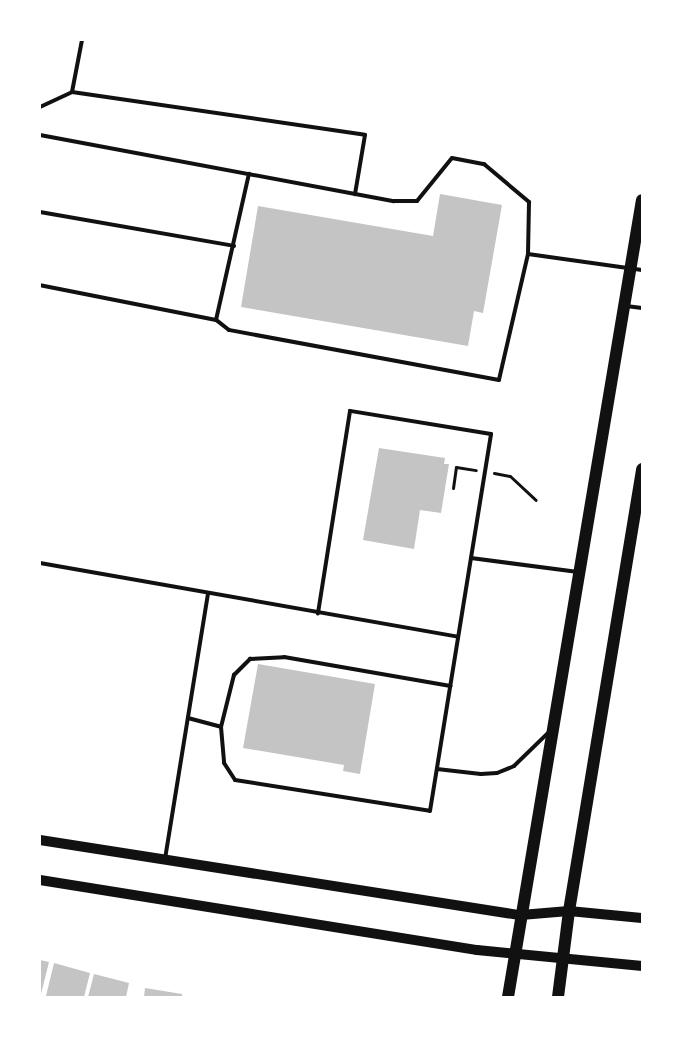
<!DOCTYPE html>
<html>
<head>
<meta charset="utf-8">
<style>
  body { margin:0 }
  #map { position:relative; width:682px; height:1037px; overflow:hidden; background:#fff; font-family:Raleway,sans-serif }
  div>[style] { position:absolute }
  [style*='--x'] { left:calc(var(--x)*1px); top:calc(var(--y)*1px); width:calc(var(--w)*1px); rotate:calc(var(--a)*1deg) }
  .building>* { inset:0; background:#c4c4c4 }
  .path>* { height:3px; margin:-1.5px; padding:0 1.5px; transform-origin:1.5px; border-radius:1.5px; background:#111 }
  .service>* { height:4px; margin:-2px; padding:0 2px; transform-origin:2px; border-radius:2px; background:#111 }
  .secondary>* { height:10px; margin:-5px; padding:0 5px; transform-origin:5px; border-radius:5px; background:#111 }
  .primary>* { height:12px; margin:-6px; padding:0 6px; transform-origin:6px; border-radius:6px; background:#111 }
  span { translate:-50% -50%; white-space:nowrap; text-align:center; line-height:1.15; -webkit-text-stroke:5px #fff; paint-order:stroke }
  .frame { position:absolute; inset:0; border:41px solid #fff; pointer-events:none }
</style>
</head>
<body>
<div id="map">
  <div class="building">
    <i style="clip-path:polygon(440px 194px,502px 205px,483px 313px,474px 311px,468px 346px,241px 307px,258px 206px,433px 236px)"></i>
    <i style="clip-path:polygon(379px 448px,445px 458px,444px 464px,449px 464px,441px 513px,420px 510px,414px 549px,363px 540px)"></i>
    <i style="clip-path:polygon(258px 664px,375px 684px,360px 774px,343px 771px,344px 765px,243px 748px)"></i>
    <i style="clip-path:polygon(40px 960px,49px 962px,41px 994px,40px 994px)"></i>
    <i style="clip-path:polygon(54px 963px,90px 973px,84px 997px,46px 996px)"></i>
    <i style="clip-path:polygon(94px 974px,129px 983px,126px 997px,88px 997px)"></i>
    <i style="clip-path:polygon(145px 988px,182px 994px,182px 997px,144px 997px)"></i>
  </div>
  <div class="path">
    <i style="--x:494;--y:473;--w:16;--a:11"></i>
    <i style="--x:510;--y:476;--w:35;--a:43"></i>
    <i style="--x:453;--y:488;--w:21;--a:-82"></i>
    <i style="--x:456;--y:467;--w:20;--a:9"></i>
  </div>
  <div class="service">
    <i style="--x:72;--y:92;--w:53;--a:-79.1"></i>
    <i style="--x:40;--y:107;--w:35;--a:-25"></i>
    <i style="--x:72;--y:92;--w:296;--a:8.3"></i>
    <i style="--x:365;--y:135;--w:60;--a:99.6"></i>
    <i style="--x:40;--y:135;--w:360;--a:10.6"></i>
    <i style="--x:394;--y:201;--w:23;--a:0"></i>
    <i style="--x:417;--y:201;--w:55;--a:-50.9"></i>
    <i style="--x:452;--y:158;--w:33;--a:11"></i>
    <i style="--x:484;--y:164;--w:59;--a:40.2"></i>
    <i style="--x:529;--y:202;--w:52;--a:91.1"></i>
    <i style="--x:528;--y:254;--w:129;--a:103"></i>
    <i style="--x:499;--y:380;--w:275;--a:-169.5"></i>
    <i style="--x:229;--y:330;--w:16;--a:-142"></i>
    <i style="--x:216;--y:320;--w:179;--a:-168.8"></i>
    <i style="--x:40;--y:212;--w:197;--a:9.9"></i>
    <i style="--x:528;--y:254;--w:115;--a:8"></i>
    <i style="--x:626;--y:306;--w:16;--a:7"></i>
    <i style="--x:216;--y:320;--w:150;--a:-77.3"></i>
    <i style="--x:471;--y:558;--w:108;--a:7.5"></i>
    <i style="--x:40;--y:563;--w:424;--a:10"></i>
    <i style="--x:188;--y:718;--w:34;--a:15"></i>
    <i style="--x:221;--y:727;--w:36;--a:85"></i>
    <i style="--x:224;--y:763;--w:20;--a:57"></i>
    <i style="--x:235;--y:780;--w:197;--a:9"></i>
    <i style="--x:430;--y:811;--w:382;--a:-80.8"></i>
    <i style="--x:491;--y:434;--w:143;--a:-170.7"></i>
    <i style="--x:350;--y:411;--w:205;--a:99"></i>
    <i style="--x:221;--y:727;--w:54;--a:-76"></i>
    <i style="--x:234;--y:675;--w:23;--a:-45"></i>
    <i style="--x:250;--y:659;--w:34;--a:-3"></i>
    <i style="--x:284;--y:657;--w:169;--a:9.9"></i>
    <i style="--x:437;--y:769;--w:44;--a:6.5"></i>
    <i style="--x:481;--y:774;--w:16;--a:-4"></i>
    <i style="--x:497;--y:773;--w:18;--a:-22"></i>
    <i style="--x:514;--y:766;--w:49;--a:-44.2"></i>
    <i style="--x:165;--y:859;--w:268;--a:-80.8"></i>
  </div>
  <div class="secondary">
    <i style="--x:40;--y:840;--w:487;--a:8.9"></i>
    <i style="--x:521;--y:915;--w:48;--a:-4.8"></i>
    <i style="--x:569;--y:911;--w:73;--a:5.5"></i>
    <i style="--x:40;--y:880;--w:443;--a:9.1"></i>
    <i style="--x:477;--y:950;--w:166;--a:5.5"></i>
  </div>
  <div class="primary">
    <i style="--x:508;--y:997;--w:808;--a:-80.46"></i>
    <i style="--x:558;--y:997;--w:87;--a:-82.7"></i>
    <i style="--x:569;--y:911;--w:448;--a:-80.6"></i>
  </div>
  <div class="frame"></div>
</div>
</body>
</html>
